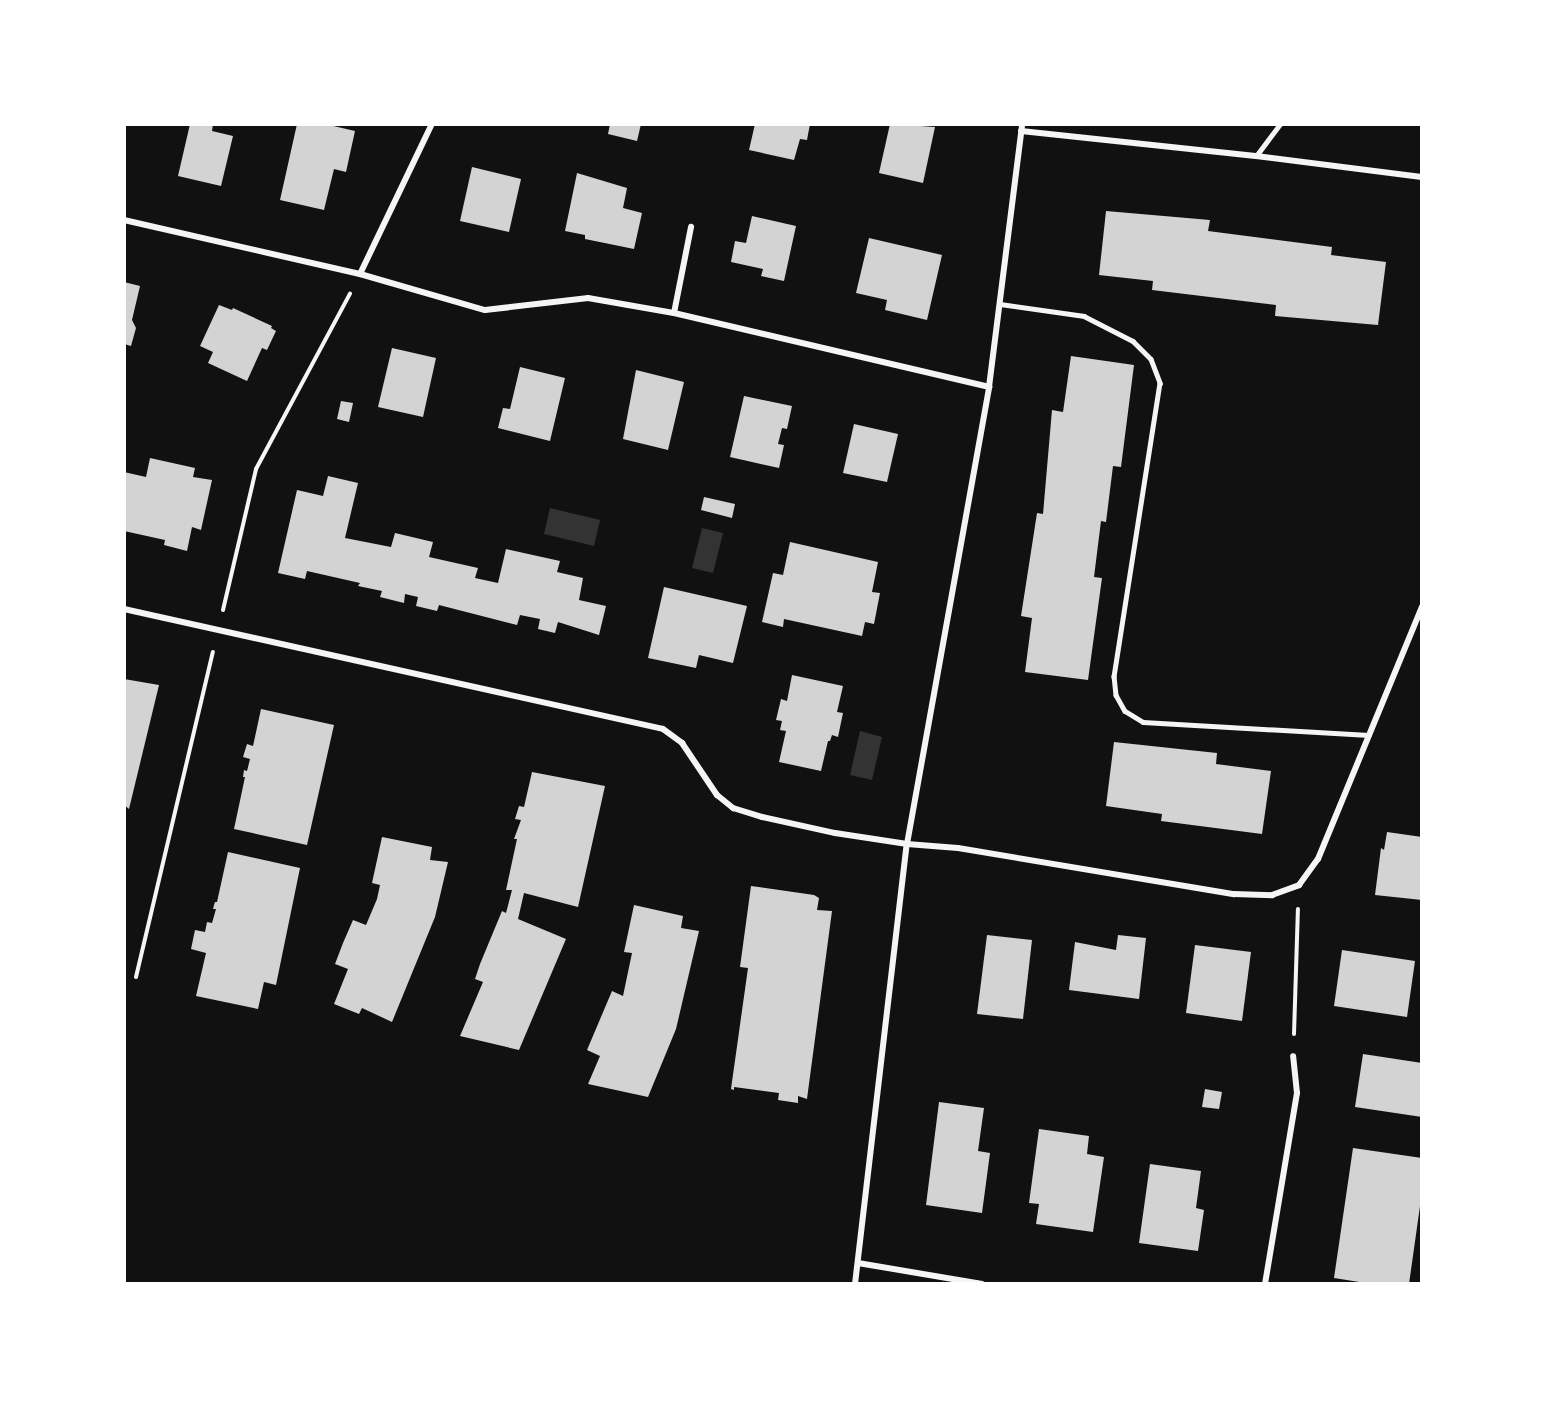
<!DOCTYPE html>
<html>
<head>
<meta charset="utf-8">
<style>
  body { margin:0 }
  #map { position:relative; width:1546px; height:1408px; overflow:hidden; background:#111; font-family:Arial,sans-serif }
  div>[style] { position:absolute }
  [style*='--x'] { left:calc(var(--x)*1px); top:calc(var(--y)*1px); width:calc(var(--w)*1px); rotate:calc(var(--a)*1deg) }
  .water>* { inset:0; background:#333 }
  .building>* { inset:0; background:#d3d3d3 }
  .path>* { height:4px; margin:-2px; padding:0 2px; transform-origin:2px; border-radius:2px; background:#f5f5f5 }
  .service>* { height:4.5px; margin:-2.25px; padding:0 2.25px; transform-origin:2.25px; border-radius:2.25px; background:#f5f5f5 }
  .minor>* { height:6px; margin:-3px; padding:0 3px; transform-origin:3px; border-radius:3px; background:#f5f5f5 }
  span { translate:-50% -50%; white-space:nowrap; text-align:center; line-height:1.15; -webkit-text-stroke:6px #fff; paint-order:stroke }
  .frame { position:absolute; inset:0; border:126px solid #fff; pointer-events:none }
</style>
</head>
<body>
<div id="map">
  <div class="water">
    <i style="clip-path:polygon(550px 508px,600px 520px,594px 546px,544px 534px)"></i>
    <i style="clip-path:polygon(702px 528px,723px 533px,713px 573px,692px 568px)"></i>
    <i style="clip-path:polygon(860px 731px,882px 737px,872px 780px,850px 775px)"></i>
  </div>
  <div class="building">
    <i style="clip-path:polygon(190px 124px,213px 124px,212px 131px,233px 136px,221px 186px,178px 176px)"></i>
    <i style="clip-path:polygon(297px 124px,325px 124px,355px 131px,346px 172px,334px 169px,324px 210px,280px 200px)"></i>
    <i style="clip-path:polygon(610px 124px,641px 124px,637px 141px,608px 134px)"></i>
    <i style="clip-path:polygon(755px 124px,810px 124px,807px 140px,800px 139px,794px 160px,749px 150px)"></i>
    <i style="clip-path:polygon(890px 124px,935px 127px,923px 183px,879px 173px)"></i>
    <i style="clip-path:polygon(472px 167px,521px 179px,509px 232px,460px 221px)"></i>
    <i style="clip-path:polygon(577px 173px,627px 188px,623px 208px,642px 213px,634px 249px,585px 239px,585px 235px,565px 231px)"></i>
    <i style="clip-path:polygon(1106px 211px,1210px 220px,1208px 231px,1332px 247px,1331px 255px,1386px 262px,1378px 325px,1275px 316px,1276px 305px,1152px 290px,1153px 281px,1099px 275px)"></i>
    <i style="clip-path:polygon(752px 216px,796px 226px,784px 281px,761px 276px,763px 269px,731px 262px,735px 241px,746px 243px)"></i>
    <i style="clip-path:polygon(869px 238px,942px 255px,927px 320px,885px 310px,887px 300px,856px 293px)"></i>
    <i style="clip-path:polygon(124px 282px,140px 286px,132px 320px,136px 328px,131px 346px,124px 344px)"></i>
    <i style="clip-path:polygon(219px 305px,232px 310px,233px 308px,272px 326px,271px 328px,276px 331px,267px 350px,262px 348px,247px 381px,208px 363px,213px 352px,200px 346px)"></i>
    <i style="clip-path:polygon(392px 348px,436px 358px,423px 417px,378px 407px)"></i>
    <i style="clip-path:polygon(1071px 356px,1134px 365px,1121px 467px,1113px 466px,1106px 522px,1101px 521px,1094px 577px,1102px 578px,1088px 680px,1025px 672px,1032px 618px,1021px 616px,1037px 513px,1043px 514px,1052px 410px,1063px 412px)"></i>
    <i style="clip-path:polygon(520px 367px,565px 378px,550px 441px,498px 428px,503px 408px,510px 409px)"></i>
    <i style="clip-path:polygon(636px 370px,684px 382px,668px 450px,623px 439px)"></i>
    <i style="clip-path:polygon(744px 396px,792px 406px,787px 429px,782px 428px,778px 444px,784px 445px,779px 468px,730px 457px)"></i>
    <i style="clip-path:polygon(341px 401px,353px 403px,349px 422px,337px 419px)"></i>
    <i style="clip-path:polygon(854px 424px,898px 434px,887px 482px,843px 473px)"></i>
    <i style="clip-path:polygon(150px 458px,195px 468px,193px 477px,212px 480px,201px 530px,192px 527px,187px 551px,164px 545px,165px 540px,124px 531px,124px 472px,146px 477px)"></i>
    <i style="clip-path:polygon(328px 476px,358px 483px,345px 538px,391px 547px,395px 533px,433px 542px,429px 557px,478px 568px,475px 578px,498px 583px,506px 549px,560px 561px,557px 572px,583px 578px,579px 600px,606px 606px,599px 635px,558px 622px,555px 633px,538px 629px,540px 619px,520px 615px,517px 625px,439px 605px,437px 611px,416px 606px,418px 597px,405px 594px,404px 603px,380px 597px,382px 591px,358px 586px,360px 583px,307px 571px,305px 579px,278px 573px,297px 490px,323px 496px)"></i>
    <i style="clip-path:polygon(704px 497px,735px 504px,732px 518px,701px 510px)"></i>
    <i style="clip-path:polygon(790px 542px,878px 562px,872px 592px,880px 593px,874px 624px,865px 622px,862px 636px,784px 619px,783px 627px,762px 622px,773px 573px,783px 575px)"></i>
    <i style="clip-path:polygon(664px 587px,747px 606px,733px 663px,699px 655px,696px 668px,648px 658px)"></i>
    <i style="clip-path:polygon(792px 675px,843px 686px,837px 712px,843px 713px,838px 737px,832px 735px,830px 741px,828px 741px,821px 771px,779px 762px,786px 731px,780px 730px,782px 721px,776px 720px,781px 699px,787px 701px)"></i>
    <i style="clip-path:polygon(124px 679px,159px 685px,129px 809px,124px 805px)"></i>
    <i style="clip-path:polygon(261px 709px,334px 725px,307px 845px,234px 829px,245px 777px,243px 777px,244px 770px,247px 771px,250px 759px,243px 757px,247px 744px,253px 746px)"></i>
    <i style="clip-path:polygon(1114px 742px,1217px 753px,1216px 764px,1271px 771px,1262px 834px,1161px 821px,1162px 814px,1106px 806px)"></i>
    <i style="clip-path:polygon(532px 772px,605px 786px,578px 907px,524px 893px,518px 919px,566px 939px,519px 1050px,460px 1036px,483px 982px,475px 979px,480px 964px,502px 911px,506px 913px,512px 890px,506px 890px,517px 839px,514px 839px,521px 820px,515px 819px,519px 806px,524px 807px)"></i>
    <i style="clip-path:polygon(1387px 832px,1422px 837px,1422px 900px,1375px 895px,1381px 848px,1384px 850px)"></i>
    <i style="clip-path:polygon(382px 837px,432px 847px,430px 860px,448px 862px,435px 917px,392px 1022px,362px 1008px,359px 1014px,334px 1004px,348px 969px,335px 964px,343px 943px,353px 920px,366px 925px,377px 899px,380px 885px,372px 883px)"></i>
    <i style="clip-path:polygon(228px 852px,300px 868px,276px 985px,264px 982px,258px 1009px,196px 996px,206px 953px,191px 949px,195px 930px,205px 932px,207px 922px,212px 923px,216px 909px,213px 909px,214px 905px,215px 902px,217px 902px)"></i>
    <i style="clip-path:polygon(751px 886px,814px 895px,819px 898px,817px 910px,832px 911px,807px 1099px,798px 1096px,798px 1103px,778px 1100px,779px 1093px,734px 1087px,734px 1090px,731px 1089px,748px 968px,740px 967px)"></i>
    <i style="clip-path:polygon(634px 905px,683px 916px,681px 928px,699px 931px,676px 1029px,648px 1097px,588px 1084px,600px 1056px,587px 1050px,612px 991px,623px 996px,632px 953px,624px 952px)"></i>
    <i style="clip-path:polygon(987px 935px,1032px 940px,1023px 1019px,977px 1014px)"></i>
    <i style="clip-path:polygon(1118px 935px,1146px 938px,1139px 999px,1069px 990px,1075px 942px,1116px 950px)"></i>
    <i style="clip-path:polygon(1195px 945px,1251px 952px,1242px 1021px,1186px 1013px)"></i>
    <i style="clip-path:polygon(1342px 950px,1415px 961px,1407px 1017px,1334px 1006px)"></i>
    <i style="clip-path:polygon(1363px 1054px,1422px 1063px,1422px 1117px,1355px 1107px)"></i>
    <i style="clip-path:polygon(1205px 1089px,1222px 1092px,1219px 1109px,1202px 1107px)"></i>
    <i style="clip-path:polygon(939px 1102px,984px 1108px,978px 1151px,990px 1153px,982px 1213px,926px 1205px)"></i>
    <i style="clip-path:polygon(1039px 1129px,1089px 1136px,1087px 1154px,1104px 1157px,1093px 1232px,1036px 1224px,1039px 1204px,1029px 1203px)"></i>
    <i style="clip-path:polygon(1353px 1148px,1422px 1158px,1422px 1192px,1409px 1284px,1372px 1284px,1334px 1278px)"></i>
    <i style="clip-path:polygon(1150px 1164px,1201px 1171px,1196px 1208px,1204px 1210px,1198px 1251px,1139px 1243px)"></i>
  </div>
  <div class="path">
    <i style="--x:223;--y:610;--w:145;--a:-76.8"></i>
    <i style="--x:256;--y:469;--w:199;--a:-61.8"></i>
    <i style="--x:136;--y:977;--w:334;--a:-76.7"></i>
    <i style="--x:1294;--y:1034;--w:125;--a:-88.2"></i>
  </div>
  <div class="service">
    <i style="--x:1256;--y:156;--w:40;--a:-53"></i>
    <i style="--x:1000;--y:304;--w:85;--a:8.1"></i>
    <i style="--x:1084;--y:316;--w:55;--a:27"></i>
    <i style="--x:1133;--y:341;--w:25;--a:45"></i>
    <i style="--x:1151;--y:359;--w:26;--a:69"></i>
    <i style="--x:1160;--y:383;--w:297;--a:98.9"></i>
    <i style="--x:1114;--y:676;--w:19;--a:84"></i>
    <i style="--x:1116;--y:695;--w:18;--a:61"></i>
    <i style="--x:1125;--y:711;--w:21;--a:31"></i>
    <i style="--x:1143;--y:722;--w:226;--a:3.3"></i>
  </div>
  <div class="minor">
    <i style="--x:1021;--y:131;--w:236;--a:6.1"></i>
    <i style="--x:1256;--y:156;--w:167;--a:7.2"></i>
    <i style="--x:124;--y:220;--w:242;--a:12.9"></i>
    <i style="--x:360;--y:274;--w:130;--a:16.1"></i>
    <i style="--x:485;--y:310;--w:104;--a:-6.6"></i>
    <i style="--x:588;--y:298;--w:87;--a:9.9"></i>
    <i style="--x:674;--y:313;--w:324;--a:13.2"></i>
    <i style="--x:360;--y:274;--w:166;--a:-64.4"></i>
    <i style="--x:674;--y:313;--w:88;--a:-78.8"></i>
    <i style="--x:124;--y:609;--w:552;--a:12.55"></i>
    <i style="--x:663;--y:729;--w:24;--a:36"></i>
    <i style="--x:682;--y:743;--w:63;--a:56.1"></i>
    <i style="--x:717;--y:795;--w:21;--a:39"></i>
    <i style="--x:733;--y:808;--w:30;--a:17"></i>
    <i style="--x:762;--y:817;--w:75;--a:12.4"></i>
    <i style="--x:835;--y:833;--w:73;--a:8.7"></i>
    <i style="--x:907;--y:844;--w:51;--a:4.5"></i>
    <i style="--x:958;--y:848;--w:280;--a:9.5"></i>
    <i style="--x:1234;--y:894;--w:38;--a:2"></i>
    <i style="--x:1272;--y:895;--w:29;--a:-20"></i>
    <i style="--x:1299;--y:885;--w:32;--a:-54"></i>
    <i style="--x:1318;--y:859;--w:273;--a:-67.6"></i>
    <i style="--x:858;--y:1263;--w:126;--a:9.6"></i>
    <i style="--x:855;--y:1284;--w:443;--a:-83.3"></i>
    <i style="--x:907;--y:844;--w:464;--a:-79.8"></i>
    <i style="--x:989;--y:387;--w:265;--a:-82.8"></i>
    <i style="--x:1265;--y:1284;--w:194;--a:-80.5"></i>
    <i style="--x:1297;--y:1093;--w:37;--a:-96"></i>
  </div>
  <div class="frame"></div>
</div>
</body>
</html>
